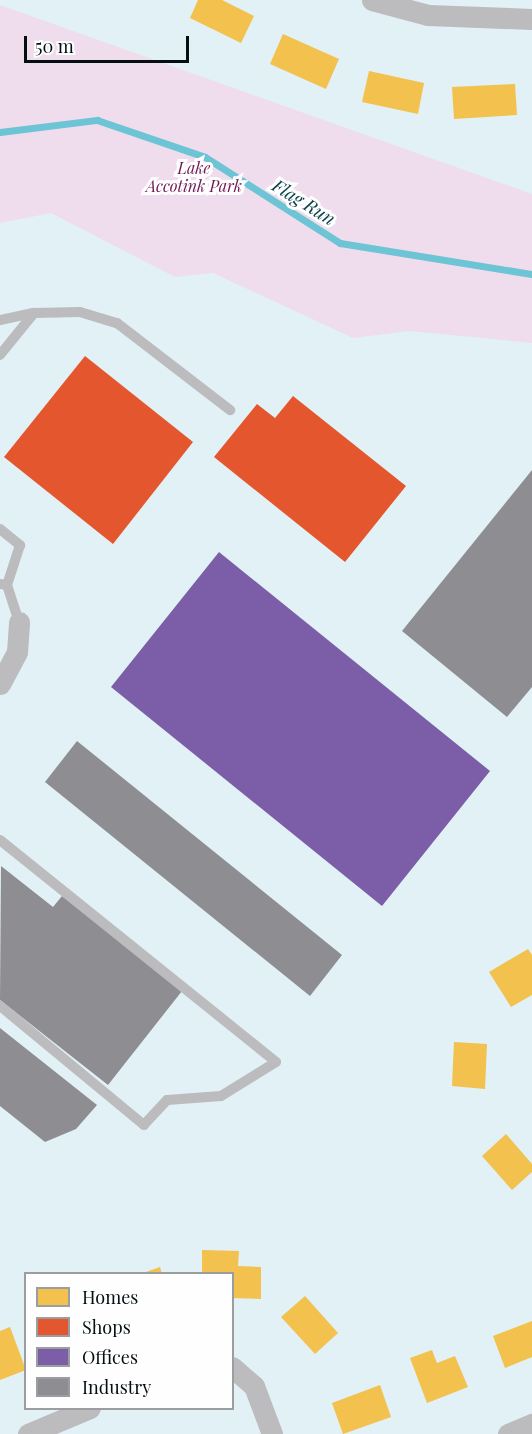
<!DOCTYPE html>
<html>
<head>
<meta charset="utf-8">
<style>
  body { margin:0 }
  #map { position:relative; width:532px; height:1434px; overflow:hidden; background:#e1f1f5; font-family:"Playfair Display",serif }
  div>[style] { position:absolute }
  [style*='--x'] { left:calc(var(--x)*1px); top:calc(var(--y)*1px); width:calc(var(--w)*1px); rotate:calc(var(--a)*1deg) }
  .green>* { inset:0; background:#efdded }
  .homes>* { inset:0; background:#f2c14e }
  .shops>* { inset:0; background:#e4572e }
  .offices>* { inset:0; background:#7b5ea7 }
  .industry>* { inset:0; background:#8d8d92 }
  .stream>* { height:7px; margin:-3.5px; padding:0 3.5px; transform-origin:3.5px; border-radius:3.5px; background:#6cc4d4 }
  .service>* { height:10px; margin:-5px; padding:0 5px; transform-origin:5px; border-radius:5px; background:#bcbbbe }
  .minor>* { height:21px; margin:-10.5px; padding:0 10.5px; transform-origin:10.5px; border-radius:10.5px; background:#bcbbbe }
  span { translate:-50% -50%; white-space:nowrap; text-align:center; line-height:1.15; -webkit-text-stroke:6px #fefefe; paint-order:stroke }
  .park-label { font-size:16px; color:#6f1854; font-style:italic }
  .water-label { font-size:18px; color:#093f48; font-style:italic }
  .legend { position:absolute; left:24px; top:1272px; width:210px; height:138px; box-sizing:border-box; background:#fefefe; border:2px solid #9a9ea0; margin:0; padding:8px 10px; list-style:none; font-size:18px; color:#040f12 }
  .legend li { display:flex; align-items:center; gap:12px; height:30px }
  .legend b { width:30px; border:2px solid #9a9ea0 }
  .scale { position:absolute; left:24px; top:36px; width:165px; height:27px; box-sizing:border-box; border:3px solid #040f12; border-top:0; padding-left:8px; font-size:18px; line-height:21px; white-space:nowrap; color:#040f12; -webkit-text-stroke:4px #fefefe; paint-order:stroke }
</style>
</head>
<body>
<div id="map">
  <div class="green">
    <i style="clip-path:polygon(0 5px,532px 194px,532px 343px,410px 331px,353px 338px,213px 273px,175px 277px,51px 213px,0 223px)"></i>
  </div>
  <div class="homes">
    <i style="clip-path:polygon(198px 0,222px 0,254px 16px,241px 43px,190px 18px)"></i>
    <i style="clip-path:polygon(283px 34px,339px 59px,326px 89px,270px 64px)"></i>
    <i style="clip-path:polygon(369px 71px,424px 83px,418px 114px,362px 102px)"></i>
    <i style="clip-path:polygon(515px 84px,517px 115px,454px 119px,452px 87px)"></i>
    <i style="clip-path:polygon(528px 949px,532px 955px,532px 995px,511px 1007px,489px 972px)"></i>
    <i style="clip-path:polygon(454px 1042px,487px 1044px,485px 1089px,452px 1086px)"></i>
    <i style="clip-path:polygon(506px 1134px,532px 1164px,532px 1172px,512px 1190px,482px 1156px)"></i>
    <i style="clip-path:polygon(202px 1250px,239px 1251px,238px 1266px,261px 1267px,261px 1299px,232px 1298px,232px 1274px,202px 1274px)"></i>
    <i style="clip-path:polygon(160px 1267px,162px 1274px,143px 1274px,143px 1273px)"></i>
    <i style="clip-path:polygon(305px 1296px,338px 1333px,315px 1354px,281px 1317px)"></i>
    <i style="clip-path:polygon(532px 1321px,532px 1357px,505px 1368px,493px 1336px)"></i>
    <i style="clip-path:polygon(10px 1327px,26px 1370px,0 1380px,0 1331px)"></i>
    <i style="clip-path:polygon(432px 1350px,437px 1363px,455px 1356px,468px 1387px,427px 1403px,410px 1358px)"></i>
    <i style="clip-path:polygon(380px 1385px,391px 1417px,343px 1434px,332px 1403px)"></i>
  </div>
  <div class="shops">
    <i style="clip-path:polygon(85px 356px,193px 442px,113px 544px,4px 457px)"></i>
    <i style="clip-path:polygon(293px 396px,406px 486px,345px 562px,214px 457px,257px 404px,275px 418px)"></i>
  </div>
  <div class="offices">
    <i style="clip-path:polygon(219px 552px,490px 771px,382px 906px,111px 687px)"></i>
  </div>
  <div class="industry">
    <i style="clip-path:polygon(532px 470px,532px 687px,507px 717px,402px 631px)"></i>
    <i style="clip-path:polygon(77px 741px,342px 955px,310px 996px,45px 782px)"></i>
    <i style="clip-path:polygon(1px 866px,53px 907px,62px 896px,182px 991px,108px 1085px,0 1000px)"></i>
    <i style="clip-path:polygon(0 1028px,97px 1105px,76px 1129px,45px 1142px,0 1106px)"></i>
  </div>
  <div class="stream">
    <i style="--x:0;--y:132;--w:98;--a:-7.1"></i>
    <i style="--x:97;--y:120;--w:114;--a:18.9"></i>
    <i style="--x:205;--y:157;--w:160;--a:32.5"></i>
    <i style="--x:340;--y:243;--w:194;--a:9.2"></i>
  </div>
  <div class="service">
    <i style="--x:34;--y:313;--w:46;--a:-1.2"></i>
    <i style="--x:80;--y:312;--w:39;--a:17"></i>
    <i style="--x:117;--y:323;--w:143;--a:37.6"></i>
    <i style="--x:0;--y:320;--w:35;--a:-12"></i>
    <i style="--x:34;--y:313;--w:54;--a:129"></i>
    <i style="--x:0;--y:529;--w:26;--a:39"></i>
    <i style="--x:20;--y:545;--w:42;--a:108"></i>
    <i style="--x:0;--y:584;--w:7;--a:8"></i>
    <i style="--x:7;--y:585;--w:39;--a:72"></i>
    <i style="--x:0;--y:840;--w:354;--a:38.8"></i>
    <i style="--x:276;--y:1062;--w:65;--a:148.3"></i>
    <i style="--x:221;--y:1096;--w:54;--a:175.8"></i>
    <i style="--x:167;--y:1100;--w:34;--a:133"></i>
    <i style="--x:144;--y:1125;--w:187;--a:-140.4"></i>
  </div>
  <div class="minor">
    <i style="--x:372;--y:0;--w:58;--a:15"></i>
    <i style="--x:428;--y:15;--w:104;--a:2.2"></i>
    <i style="--x:0;--y:684;--w:36;--a:-62"></i>
    <i style="--x:17;--y:652;--w:30;--a:-86"></i>
    <i style="--x:232;--y:1367;--w:29;--a:41"></i>
    <i style="--x:254;--y:1386;--w:51;--a:69.4"></i>
    <i style="--x:28;--y:1434;--w:67;--a:-22.8"></i>
    <i style="--x:508;--y:1434;--w:26;--a:-23"></i>
  </div>
  <div class="park-label">
    <span style="left:194px;top:177px">Lake<br>Accotink Park</span>
  </div>
  <div class="water-label">
    <span style="left:304px;top:202px;rotate:32deg">Flag Run</span>
  </div>
  <ul class="legend">
  <li><b style="height:16px;background:#f2c14e"></b>Homes</li>
  <li><b style="height:16px;background:#e4572e"></b>Shops</li>
  <li><b style="height:16px;background:#7b5ea7"></b>Offices</li>
  <li><b style="height:16px;background:#8d8d92"></b>Industry</li>
  </ul>
  <div class="scale">50 m</div>
</div>
</body>
</html>
